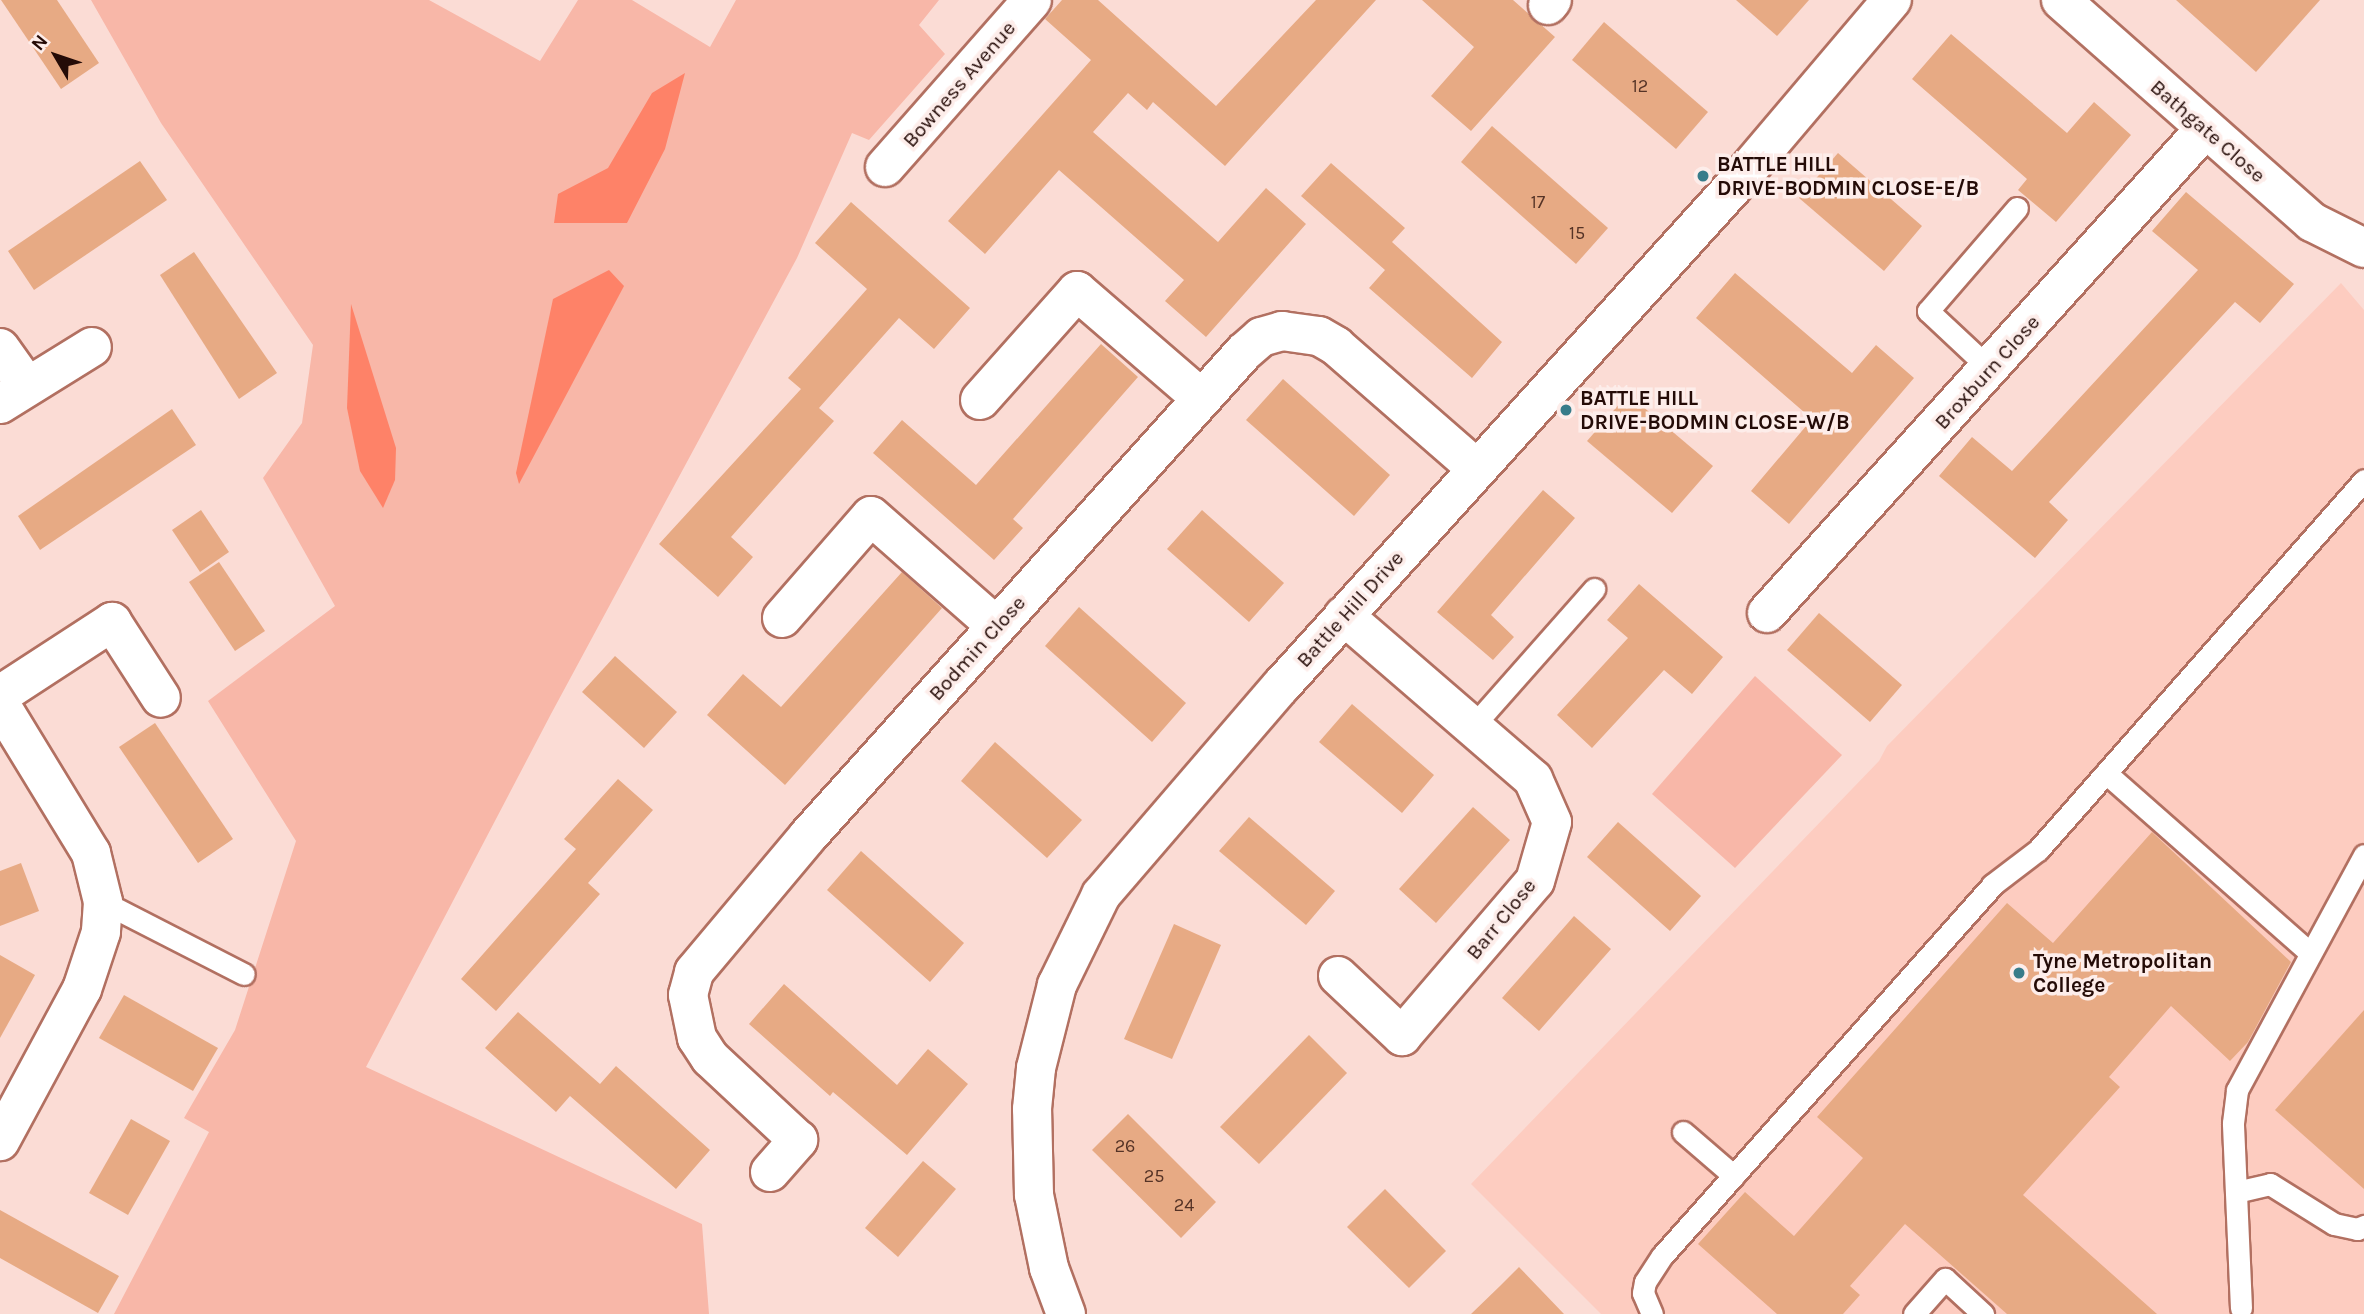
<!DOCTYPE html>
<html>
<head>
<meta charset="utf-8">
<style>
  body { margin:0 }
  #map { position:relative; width:2364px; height:1314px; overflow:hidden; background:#fbdcd5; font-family:Karla,sans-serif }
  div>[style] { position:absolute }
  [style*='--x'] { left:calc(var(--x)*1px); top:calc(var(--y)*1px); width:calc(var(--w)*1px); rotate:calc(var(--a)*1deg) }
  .built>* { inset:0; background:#fdccc0 }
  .green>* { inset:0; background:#f8b7a8 }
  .forest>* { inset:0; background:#fe8268 }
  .building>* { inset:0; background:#e7aa84 }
  .roads { filter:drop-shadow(2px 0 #b27061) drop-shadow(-2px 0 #b27061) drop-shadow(0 2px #b27061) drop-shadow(0 -2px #b27061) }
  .lane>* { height:21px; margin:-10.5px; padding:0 10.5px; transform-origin:10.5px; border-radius:10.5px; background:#fff }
  .street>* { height:38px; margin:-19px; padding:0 19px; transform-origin:19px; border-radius:19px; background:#fff }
  .secondary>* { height:38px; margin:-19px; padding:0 19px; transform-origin:19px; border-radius:19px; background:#fff }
  .dots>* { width:19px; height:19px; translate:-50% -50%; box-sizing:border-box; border:4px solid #fdedea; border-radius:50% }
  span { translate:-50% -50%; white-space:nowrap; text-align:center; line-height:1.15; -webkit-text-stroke:7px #fdedea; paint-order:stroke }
  .number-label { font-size:18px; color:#553326 }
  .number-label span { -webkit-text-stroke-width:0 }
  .street-label { font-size:21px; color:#240b07 }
  .poi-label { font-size:21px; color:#240b07; font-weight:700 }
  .left { translate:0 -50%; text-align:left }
  .north { position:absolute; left:21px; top:21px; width:70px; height:70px; -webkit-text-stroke:5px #fdedea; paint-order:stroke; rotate:309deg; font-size:19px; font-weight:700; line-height:28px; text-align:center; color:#240b07 }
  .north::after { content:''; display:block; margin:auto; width:24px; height:32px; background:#240b07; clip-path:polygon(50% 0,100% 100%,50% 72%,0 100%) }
</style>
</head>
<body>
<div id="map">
  <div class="built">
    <i style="clip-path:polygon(2341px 283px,2364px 310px,2364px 1314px,1601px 1314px,1471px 1184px,1879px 761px,1887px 746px)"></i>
  </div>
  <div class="green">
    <i style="clip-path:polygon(91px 0,429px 0,540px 61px,578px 0,632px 0,710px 47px,736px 0,939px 0,919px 25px,945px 54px,869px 140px,852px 133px,797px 258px,551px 714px,366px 1067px,702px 1224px,709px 1314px,114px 1314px,209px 1132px,184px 1118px,235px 1030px,296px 841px,208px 701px,335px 606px,263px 478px,302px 423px,313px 345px,161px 123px)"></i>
    <i style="clip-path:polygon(1755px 676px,1842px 755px,1735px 868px,1652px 794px)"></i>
  </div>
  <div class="forest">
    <i style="clip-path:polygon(685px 73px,665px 149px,627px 223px,554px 223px,558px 194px,608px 168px,652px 93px)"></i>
    <i style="clip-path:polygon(609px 270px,624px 286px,519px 484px,516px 473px,553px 299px)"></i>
    <i style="clip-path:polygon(351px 304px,396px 448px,395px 480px,383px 508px,360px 471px,347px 408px)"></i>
  </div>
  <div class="building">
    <i style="clip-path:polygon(1px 0,57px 0,99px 63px,61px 89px)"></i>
    <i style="clip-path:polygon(1062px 0,1098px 0,1216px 106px,1316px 0,1376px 0,1225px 166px,1153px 102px,1147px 110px,1128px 93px,1093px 132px,1218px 242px,1266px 188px,1306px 224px,1206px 337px,1165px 301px,1184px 280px,1059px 170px,985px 254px,948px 221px,1091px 60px,1045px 19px)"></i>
    <i style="clip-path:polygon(1422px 0,1513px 0,1555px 37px,1471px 131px,1431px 96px,1474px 47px)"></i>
    <i style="clip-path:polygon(1736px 0,1809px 0,1777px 36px)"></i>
    <i style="clip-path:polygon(2176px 0,2320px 0,2256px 72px)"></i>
    <i style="clip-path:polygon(1604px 22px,1708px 112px,1676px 149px,1572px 60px)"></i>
    <i style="clip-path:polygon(1951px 34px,2067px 133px,2094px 102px,2131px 135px,2056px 222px,2018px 190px,2027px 179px,1912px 79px)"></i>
    <i style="clip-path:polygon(1492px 126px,1608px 228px,1576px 264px,1461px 162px)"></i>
    <i style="clip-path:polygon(1838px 153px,1922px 226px,1884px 271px,1799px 198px)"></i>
    <i style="clip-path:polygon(140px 161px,167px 200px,34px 290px,8px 251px)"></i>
    <i style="clip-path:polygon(1331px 163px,1405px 228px,1392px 242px,1502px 342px,1472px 378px,1369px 288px,1385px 270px,1301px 196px)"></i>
    <i style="clip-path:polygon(2186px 192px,2294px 284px,2260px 323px,2235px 302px,2049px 502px,2068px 520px,2035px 558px,1939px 476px,1972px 437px,2012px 471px,2198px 270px,2152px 231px)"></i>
    <i style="clip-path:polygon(851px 202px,970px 308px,934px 349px,899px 318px,819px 408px,834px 421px,731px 537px,753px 557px,718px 597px,659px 544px,801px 389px,788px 378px,867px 289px,815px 243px)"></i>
    <i style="clip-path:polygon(194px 252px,277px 373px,239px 399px,160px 275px)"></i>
    <i style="clip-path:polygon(1735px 273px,1852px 373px,1876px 345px,1914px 378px,1789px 524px,1751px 491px,1812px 419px,1696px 318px)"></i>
    <i style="clip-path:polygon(1101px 344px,1138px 377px,1013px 519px,1023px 528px,994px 560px,873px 453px,902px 420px,976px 485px)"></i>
    <i style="clip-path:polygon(1283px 379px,1390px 475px,1354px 516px,1246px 420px)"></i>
    <i style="clip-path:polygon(1628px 394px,1713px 466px,1672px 513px,1587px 441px)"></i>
    <i style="clip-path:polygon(172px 409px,196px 445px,40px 550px,18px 516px)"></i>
    <i style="clip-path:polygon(1543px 490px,1575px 518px,1491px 615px,1514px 637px,1493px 660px,1437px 612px)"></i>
    <i style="clip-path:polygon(201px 510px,229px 552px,200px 572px,172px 530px)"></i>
    <i style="clip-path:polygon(1202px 510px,1284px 583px,1249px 622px,1167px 549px)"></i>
    <i style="clip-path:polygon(219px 562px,265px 631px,235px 651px,189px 582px)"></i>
    <i style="clip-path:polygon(902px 572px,942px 608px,785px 785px,707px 715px,743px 674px,781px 707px)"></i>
    <i style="clip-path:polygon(1639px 584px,1723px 657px,1692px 694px,1664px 670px,1592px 748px,1557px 715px,1628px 638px,1607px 620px)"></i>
    <i style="clip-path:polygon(1079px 607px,1186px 703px,1152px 742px,1045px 646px)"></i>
    <i style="clip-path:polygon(1819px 613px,1902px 685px,1870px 722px,1787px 650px)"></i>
    <i style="clip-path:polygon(615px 656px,677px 712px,644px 748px,582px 692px)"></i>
    <i style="clip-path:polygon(1352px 704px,1434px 775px,1402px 813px,1319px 742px)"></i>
    <i style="clip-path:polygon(155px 723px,233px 839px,198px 863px,119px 747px)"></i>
    <i style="clip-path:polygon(995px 742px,1082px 820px,1047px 858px,961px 781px)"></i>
    <i style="clip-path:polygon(618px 779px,653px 810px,588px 883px,600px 894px,496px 1011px,461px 979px,576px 849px,564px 839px)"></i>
    <i style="clip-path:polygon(1473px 807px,1510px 840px,1436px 923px,1399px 889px)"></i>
    <i style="clip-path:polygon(1249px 817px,1335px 891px,1306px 925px,1219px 851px)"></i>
    <i style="clip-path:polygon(1618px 822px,1701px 896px,1670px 931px,1587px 857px)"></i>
    <i style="clip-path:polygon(2152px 832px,2291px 962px,2248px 1042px,2230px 1061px,2171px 1006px,2109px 1077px,2120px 1087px,2023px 1195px,2157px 1314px,2007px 1314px,1905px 1224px,1850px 1286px,1860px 1295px,1843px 1314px,1777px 1314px,1698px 1244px,1745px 1192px,1794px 1236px,1863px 1158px,1817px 1117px,2007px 903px,2053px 943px)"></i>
    <i style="clip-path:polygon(861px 851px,964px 943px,930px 982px,827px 890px)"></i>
    <i style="clip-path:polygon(21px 863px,39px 911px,0 926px,0 871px)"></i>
    <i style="clip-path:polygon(1574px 916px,1611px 949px,1539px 1031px,1502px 998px)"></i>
    <i style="clip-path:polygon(1174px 924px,1221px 945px,1172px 1059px,1124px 1039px)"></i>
    <i style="clip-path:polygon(0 955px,35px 975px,0 1038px)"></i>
    <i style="clip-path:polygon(784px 984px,897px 1085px,928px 1049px,968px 1084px,907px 1155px,833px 1092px,830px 1096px,749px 1024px)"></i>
    <i style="clip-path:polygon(124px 995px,218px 1048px,193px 1091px,99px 1038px)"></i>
    <i style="clip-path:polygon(2364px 1010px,2364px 1189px,2275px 1110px)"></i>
    <i style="clip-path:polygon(518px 1012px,600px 1084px,616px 1066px,710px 1150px,676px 1189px,570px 1096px,556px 1112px,485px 1048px)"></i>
    <i style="clip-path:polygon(1309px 1035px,1347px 1073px,1259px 1164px,1220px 1127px)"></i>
    <i style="clip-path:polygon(1128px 1114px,1216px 1202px,1181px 1238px,1092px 1150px)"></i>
    <i style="clip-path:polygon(131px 1119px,170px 1141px,128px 1215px,89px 1193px)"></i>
    <i style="clip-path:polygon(923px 1161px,956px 1189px,898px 1257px,865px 1228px)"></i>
    <i style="clip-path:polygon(1385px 1189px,1446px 1251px,1409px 1288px,1347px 1227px)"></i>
    <i style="clip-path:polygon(0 1210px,119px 1276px,98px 1313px,0 1258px)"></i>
    <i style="clip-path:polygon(1519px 1267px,1564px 1314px,1471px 1314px,1500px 1286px)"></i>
  </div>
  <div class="roads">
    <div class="lane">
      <i style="--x:1990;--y:369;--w:85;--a:-136.9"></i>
      <i style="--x:1928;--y:311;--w:136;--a:-49.2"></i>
      <i style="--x:1473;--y:726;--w:183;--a:-48.5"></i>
      <i style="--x:2106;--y:773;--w:272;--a:41.4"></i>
      <i style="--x:103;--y:902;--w:158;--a:27.1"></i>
      <i style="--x:1683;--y:1132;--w:67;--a:40.8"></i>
      <i style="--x:2236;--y:1192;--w:35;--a:-13"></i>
      <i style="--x:2270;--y:1184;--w:75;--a:32"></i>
      <i style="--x:2334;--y:1224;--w:24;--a:12"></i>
      <i style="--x:2357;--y:1229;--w:8;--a:-23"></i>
      <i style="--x:2241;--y:1308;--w:185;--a:-92.5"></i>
      <i style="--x:2233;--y:1123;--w:33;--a:-83"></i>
      <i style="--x:2237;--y:1090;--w:267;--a:-61.6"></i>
      <i style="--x:1652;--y:1314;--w:23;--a:-113"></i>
      <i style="--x:1643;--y:1293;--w:11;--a:-80"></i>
      <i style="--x:1645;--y:1282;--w:31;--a:-57"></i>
      <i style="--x:1662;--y:1256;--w:497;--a:-48.3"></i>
      <i style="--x:1992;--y:885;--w:58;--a:-37.3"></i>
      <i style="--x:2038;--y:850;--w:493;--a:-48.6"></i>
      <i style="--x:1914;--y:1314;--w:47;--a:-48.5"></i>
      <i style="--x:1945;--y:1279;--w:52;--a:42.6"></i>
    </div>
    <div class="street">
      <i style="--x:2061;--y:0;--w:335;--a:41.5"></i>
      <i style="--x:2312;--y:222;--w:58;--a:26.6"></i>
      <i style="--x:1548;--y:5;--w:6;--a:-51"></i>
      <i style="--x:885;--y:167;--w:222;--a:-48.6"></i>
      <i style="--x:0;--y:348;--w:47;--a:54.6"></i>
      <i style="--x:980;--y:400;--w:146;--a:-48.3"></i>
      <i style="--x:1077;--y:291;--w:164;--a:40.8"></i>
      <i style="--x:0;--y:404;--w:108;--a:-31.8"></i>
      <i style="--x:1767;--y:613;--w:653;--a:-47.86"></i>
      <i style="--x:782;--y:618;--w:135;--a:-48.9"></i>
      <i style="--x:871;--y:516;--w:167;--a:41.3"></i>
      <i style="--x:0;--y:695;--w:134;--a:-33.1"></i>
      <i style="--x:112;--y:622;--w:90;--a:57.2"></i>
      <i style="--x:0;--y:704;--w:175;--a:58.6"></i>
      <i style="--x:91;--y:853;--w:50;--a:76.2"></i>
      <i style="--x:103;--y:902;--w:30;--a:94"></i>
      <i style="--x:101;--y:932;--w:60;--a:108.4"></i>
      <i style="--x:82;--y:989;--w:173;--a:118.3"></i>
      <i style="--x:1338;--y:976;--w:88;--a:43.2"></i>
      <i style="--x:1402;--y:1036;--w:204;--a:-49.4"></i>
      <i style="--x:1535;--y:881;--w:61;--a:-73.9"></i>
      <i style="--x:1552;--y:822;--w:47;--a:-113.8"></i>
      <i style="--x:1533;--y:779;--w:250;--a:-139.2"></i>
      <i style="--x:770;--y:1172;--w:43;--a:-48.8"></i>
      <i style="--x:798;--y:1140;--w:120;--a:-137"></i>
      <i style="--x:710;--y:1058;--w:24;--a:-123"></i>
      <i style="--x:697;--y:1038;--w:44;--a:-101.8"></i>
      <i style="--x:688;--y:995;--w:24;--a:-75"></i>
      <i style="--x:694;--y:972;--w:177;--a:-50"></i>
      <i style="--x:808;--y:836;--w:651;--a:-47.99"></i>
      <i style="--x:1244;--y:352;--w:23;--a:-41"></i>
      <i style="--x:1261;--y:337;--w:22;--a:-16"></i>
      <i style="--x:1282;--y:331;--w:37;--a:8"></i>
      <i style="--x:1319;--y:336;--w:20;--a:30"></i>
      <i style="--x:1336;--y:346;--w:186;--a:41.1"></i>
    </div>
    <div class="secondary">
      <i style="--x:1066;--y:1314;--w:49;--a:-110.3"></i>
      <i style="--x:1049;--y:1268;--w:75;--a:-101.6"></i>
      <i style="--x:1034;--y:1195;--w:86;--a:-91.3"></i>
      <i style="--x:1032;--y:1109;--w:41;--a:-84.4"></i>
      <i style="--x:1036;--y:1068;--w:86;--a:-75.8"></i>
      <i style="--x:1057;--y:985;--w:100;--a:-63.9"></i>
      <i style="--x:1101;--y:895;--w:276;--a:-49.3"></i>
      <i style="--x:1281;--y:686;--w:675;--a:-47.82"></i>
      <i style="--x:1734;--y:186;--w:244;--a:-49.7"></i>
    </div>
  </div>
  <div class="dots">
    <i style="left:1703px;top:176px;background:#377c8a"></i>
    <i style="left:1566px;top:410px;background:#377c8a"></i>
    <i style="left:2019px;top:973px;background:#377c8a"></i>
  </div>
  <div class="number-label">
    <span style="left:1640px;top:86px">12</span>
    <span style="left:1538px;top:202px">17</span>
    <span style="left:1577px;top:233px">15</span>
    <span style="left:1125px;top:1146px">26</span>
    <span style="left:1154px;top:1176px">25</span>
    <span style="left:1184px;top:1205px">24</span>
  </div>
  <div class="street-label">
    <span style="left:959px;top:84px;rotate:-49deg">Bowness Avenue</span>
    <span style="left:2208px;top:131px;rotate:41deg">Bathgate Close</span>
    <span style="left:1987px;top:372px;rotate:-48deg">Broxburn Close</span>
    <span style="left:1350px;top:609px;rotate:-48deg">Battle Hill Drive</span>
    <span style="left:977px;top:648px;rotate:-48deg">Bodmin Close</span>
    <span style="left:1501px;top:919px;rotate:-51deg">Barr Close</span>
  </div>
  <div class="poi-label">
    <span class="left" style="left:1717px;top:176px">BATTLE HILL<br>DRIVE-BODMIN CLOSE-E/B</span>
    <span class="left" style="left:1580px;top:410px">BATTLE HILL<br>DRIVE-BODMIN CLOSE-W/B</span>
    <span class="left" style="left:2033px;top:973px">Tyne Metropolitan<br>College</span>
  </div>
  <div class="north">N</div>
</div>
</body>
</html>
